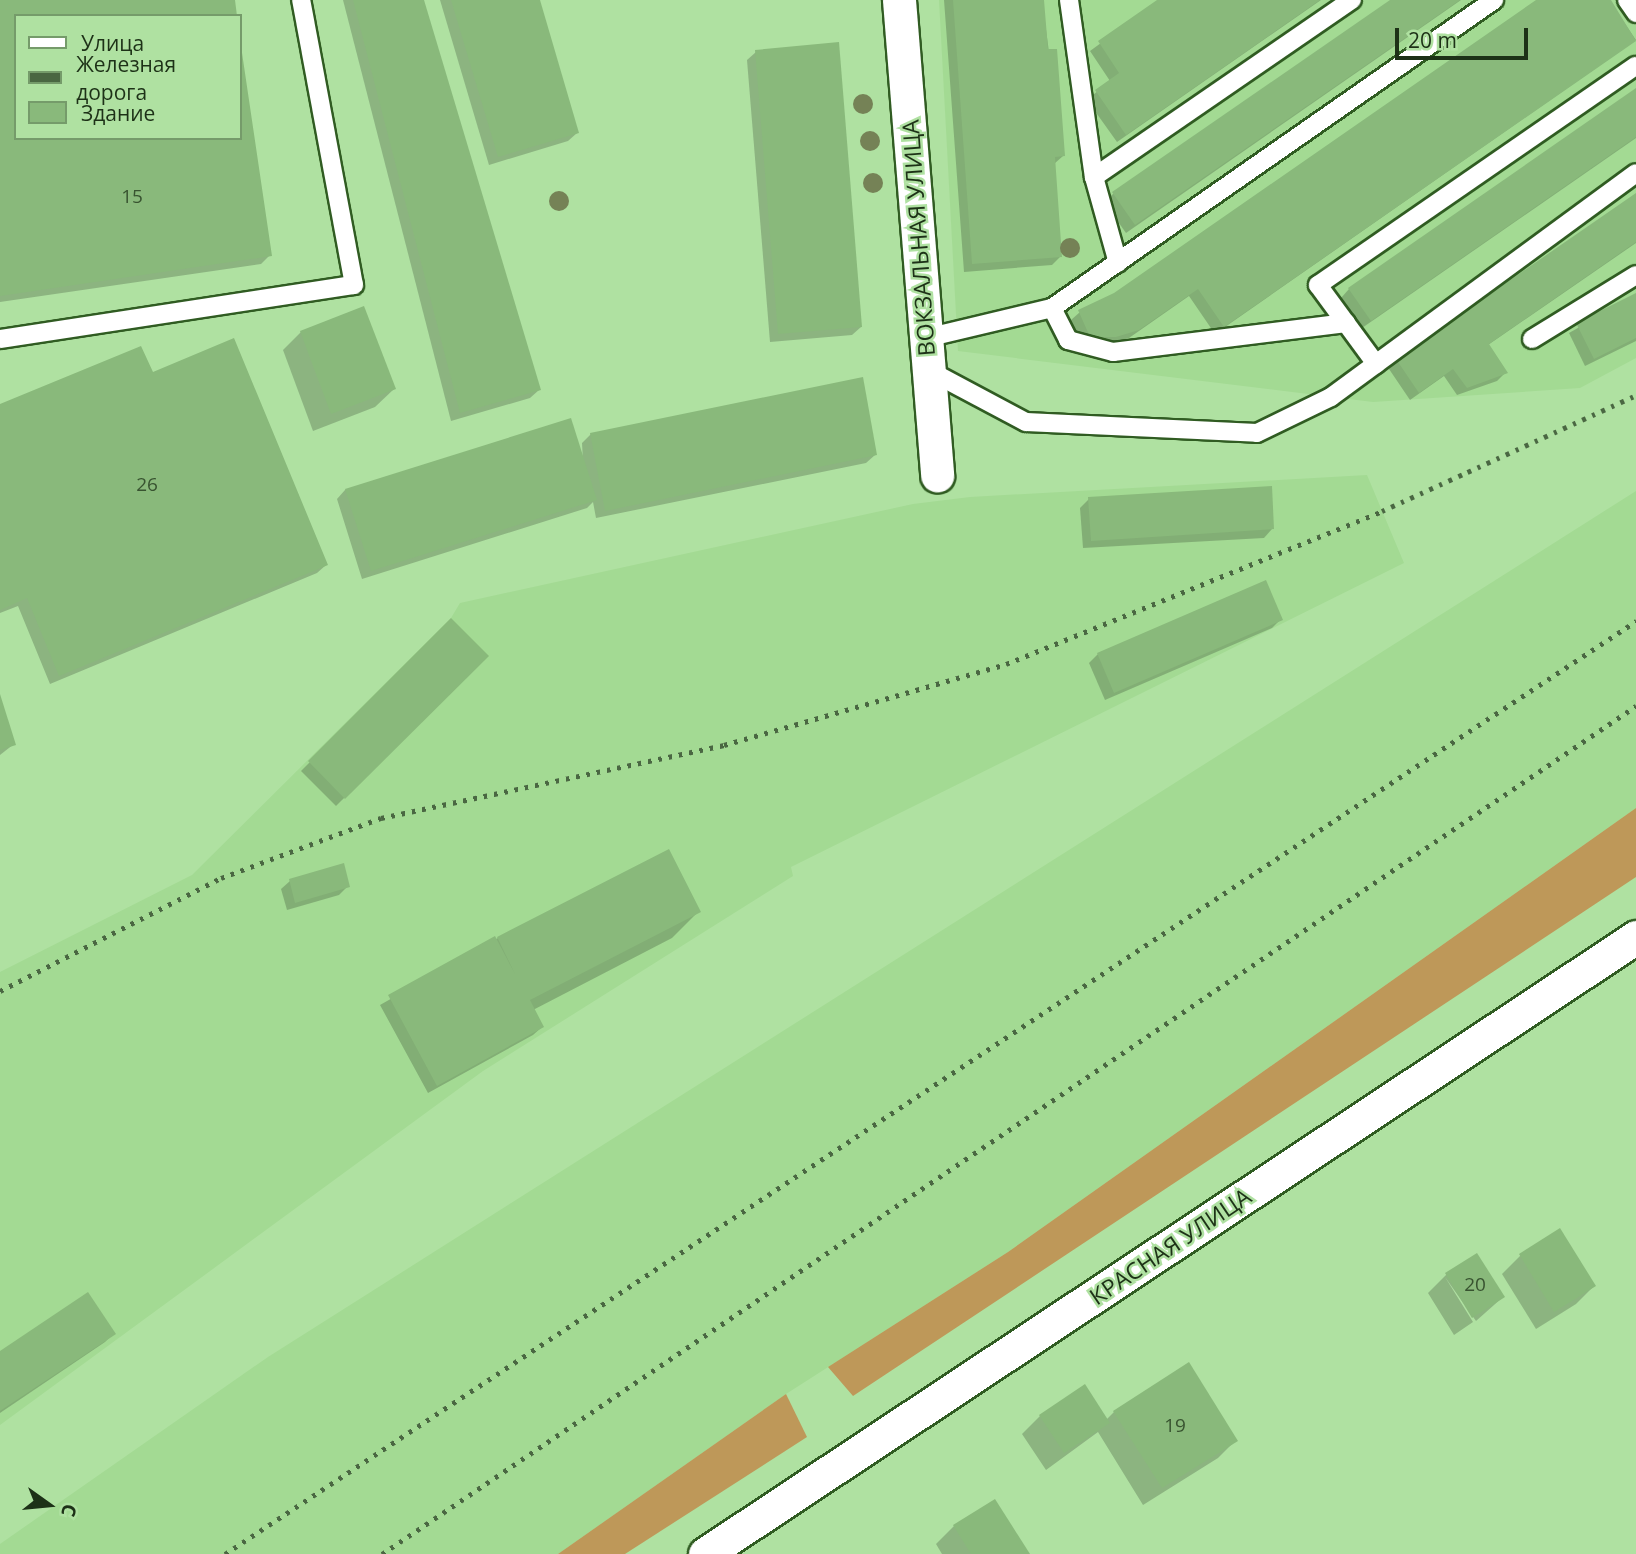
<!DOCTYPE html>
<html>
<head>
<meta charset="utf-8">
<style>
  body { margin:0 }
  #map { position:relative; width:1636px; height:1554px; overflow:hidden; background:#afe1a1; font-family:"Open Sans",sans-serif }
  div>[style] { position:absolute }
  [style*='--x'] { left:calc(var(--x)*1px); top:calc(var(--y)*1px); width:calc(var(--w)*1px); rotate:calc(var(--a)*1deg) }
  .built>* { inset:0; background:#a3da93 }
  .forest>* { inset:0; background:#be9859 }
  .shadow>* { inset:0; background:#0003 }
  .building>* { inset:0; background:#89b97b }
  .roads { filter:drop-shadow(2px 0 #305c22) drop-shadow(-2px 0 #305c22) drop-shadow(0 2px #305c22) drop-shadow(0 -2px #305c22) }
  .service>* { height:18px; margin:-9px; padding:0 9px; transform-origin:9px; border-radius:9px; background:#fff }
  .minor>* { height:33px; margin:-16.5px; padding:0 16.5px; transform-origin:16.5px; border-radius:16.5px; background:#fff }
  .rail>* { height:5px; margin-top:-2.5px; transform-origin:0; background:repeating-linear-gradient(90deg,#4a6742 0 3.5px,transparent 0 10.5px) }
  .trees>* { width:20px; height:20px; margin:-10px; border-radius:50%; background:#758256 }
  span { translate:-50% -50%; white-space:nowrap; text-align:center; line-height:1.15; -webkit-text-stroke:5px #afe1a1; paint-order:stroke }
  .number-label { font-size:19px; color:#385330 }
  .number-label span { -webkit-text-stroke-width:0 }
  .street-label { font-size:23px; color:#1d3117 }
  .legend { position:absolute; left:14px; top:14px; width:228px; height:126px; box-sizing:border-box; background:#afe1a1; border:2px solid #759b6a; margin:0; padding:9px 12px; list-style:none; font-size:21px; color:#1d3117 }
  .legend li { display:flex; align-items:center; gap:14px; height:35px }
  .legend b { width:35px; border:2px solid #759b6a }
  .north { position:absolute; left:14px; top:1470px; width:70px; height:70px; -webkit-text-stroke:5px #afe1a1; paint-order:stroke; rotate:105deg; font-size:19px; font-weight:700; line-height:28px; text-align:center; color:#1d3117 }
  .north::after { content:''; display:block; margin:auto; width:24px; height:32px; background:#1d3117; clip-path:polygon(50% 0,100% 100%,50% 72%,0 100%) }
  .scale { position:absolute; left:1395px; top:28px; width:133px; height:32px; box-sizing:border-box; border:4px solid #1d3117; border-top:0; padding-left:9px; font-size:21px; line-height:24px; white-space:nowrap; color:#1d3117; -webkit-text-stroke:5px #afe1a1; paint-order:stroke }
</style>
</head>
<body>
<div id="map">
  <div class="built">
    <i style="clip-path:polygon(939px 0,1636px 0,1636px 358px,1580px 388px,1373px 402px,958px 351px)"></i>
    <i style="clip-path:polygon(1367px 475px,1404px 563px,791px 867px,793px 876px,483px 1071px,0 1425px,0 972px,192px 875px,451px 618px,460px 603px,913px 504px,970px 497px)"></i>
    <i style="clip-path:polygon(1636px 491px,1636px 808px,1008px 1252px,786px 1394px,558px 1554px,0 1554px,0 1544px,268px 1357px)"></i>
  </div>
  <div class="forest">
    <i style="clip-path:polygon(1636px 808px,1636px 877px,853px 1396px,828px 1367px,1008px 1252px)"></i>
    <i style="clip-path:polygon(786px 1394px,807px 1437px,625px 1554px,558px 1554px)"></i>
  </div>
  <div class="shadow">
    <i style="clip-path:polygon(0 0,233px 0,16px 16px,16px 138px,240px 138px,240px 48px,270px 255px,261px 264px,0 302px)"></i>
    <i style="clip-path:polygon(343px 0,423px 0,539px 390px,530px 398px,451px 421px)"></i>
    <i style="clip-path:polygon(440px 0,538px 0,577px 133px,568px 141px,489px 165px)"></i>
    <i style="clip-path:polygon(944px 0,1042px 0,1063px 156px,1054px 164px,1060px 257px,1052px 265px,964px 272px)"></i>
    <i style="clip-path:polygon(1160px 0,1321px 0,1117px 142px,1087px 100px,1110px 81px,1090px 51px)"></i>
    <i style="clip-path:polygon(1393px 0,1461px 0,1126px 233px,1104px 202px,1113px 194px)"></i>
    <i style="clip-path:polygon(1539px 0,1609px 0,1636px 40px,1215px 334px,1189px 296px,1129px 338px,1106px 345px,1081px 345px,1071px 320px,1080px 312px,1115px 294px)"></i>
    <i style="clip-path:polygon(756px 52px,861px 327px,852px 335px,770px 342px,747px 60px)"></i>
    <i style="clip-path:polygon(1636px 90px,1636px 138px,1362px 328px,1341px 298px,1349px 289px)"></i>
    <i style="clip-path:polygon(1636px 195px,1636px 243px,1488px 345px,1506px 372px,1497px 381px,1457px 395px,1444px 376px,1410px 400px,1389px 369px,1397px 361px)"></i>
    <i style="clip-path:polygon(1636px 295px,1636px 341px,1585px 366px,1569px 333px)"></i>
    <i style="clip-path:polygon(301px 332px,394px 389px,375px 407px,313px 431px,283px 350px)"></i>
    <i style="clip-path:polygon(0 406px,326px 565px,317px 573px,50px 684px,18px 606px,0 613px)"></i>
    <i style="clip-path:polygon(591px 434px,875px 455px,866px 463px,596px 518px,593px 502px,587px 508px,362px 579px,337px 499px,345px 490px,583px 462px,582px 443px)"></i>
    <i style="clip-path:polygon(1089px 499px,1272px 529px,1264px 538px,1083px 548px,1080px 508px)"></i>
    <i style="clip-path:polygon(1281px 619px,1272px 628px,1105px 700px,1089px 663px,1098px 654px)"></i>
    <i style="clip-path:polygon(451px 621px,487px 656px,336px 806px,301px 771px)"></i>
    <i style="clip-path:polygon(0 697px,14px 744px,0 755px)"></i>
    <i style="clip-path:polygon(290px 881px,348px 886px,339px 895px,287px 910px,281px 889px)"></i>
    <i style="clip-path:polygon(699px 911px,672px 938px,533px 1010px,542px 1027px,533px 1035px,428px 1093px,380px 1005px,498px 938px)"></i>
    <i style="clip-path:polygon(1559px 1231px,1594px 1286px,1576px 1304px,1536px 1329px,1502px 1274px,1520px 1256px)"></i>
    <i style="clip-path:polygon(1476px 1255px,1503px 1297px,1476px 1321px,1445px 1277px,1473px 1322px,1454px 1335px,1428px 1293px,1446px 1275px)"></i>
    <i style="clip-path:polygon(113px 1334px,105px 1342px,0 1413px,0 1353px)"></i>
    <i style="clip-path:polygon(1114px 1412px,1236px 1440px,1218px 1458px,1143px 1505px,1098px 1432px,1046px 1470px,1022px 1434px,1040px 1416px,1106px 1420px)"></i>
    <i style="clip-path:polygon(954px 1526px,1027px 1554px,942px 1554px,936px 1544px)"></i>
  </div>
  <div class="building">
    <i style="clip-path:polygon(0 0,235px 0,237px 16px,16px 16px,16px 138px,240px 138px,241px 46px,272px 256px,0 296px)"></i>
    <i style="clip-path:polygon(353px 0,424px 0,541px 390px,460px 413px)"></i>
    <i style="clip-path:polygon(451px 0,540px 0,579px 133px,498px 157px)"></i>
    <i style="clip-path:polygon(953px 0,1044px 0,1048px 49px,1057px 49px,1065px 156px,1055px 157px,1062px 257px,972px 264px)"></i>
    <i style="clip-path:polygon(1157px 0,1320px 0,1126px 135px,1095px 90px,1119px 73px,1098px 41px)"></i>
    <i style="clip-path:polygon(1390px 0,1460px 0,1135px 225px,1112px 192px)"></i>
    <i style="clip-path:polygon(1536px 0,1611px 0,1636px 41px,1224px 327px,1198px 289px,1139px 330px,1116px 337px,1090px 337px,1078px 310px,1114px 293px)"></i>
    <i style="clip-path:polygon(839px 42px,862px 327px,778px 334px,755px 50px)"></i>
    <i style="clip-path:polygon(1636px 88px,1636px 137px,1371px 321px,1348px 288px)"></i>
    <i style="clip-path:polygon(1636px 193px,1636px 242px,1489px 344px,1508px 373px,1467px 388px,1453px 369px,1419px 393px,1396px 359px)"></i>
    <i style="clip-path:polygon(1636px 293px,1636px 338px,1594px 359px,1576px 323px)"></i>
    <i style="clip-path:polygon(364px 306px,396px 389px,331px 414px,300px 331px)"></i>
    <i style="clip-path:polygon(234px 338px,328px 565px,59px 676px,27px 598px,0 610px,0 404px,141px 346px,153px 372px)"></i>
    <i style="clip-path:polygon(863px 377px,877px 455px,605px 511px,590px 433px)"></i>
    <i style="clip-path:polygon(571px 418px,597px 500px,371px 571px,345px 489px)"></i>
    <i style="clip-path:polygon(1272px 486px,1274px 529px,1091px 541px,1088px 497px)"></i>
    <i style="clip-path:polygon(1266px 580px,1283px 620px,1114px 693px,1097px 653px)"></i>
    <i style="clip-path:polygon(451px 618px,489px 656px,345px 799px,308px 761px)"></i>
    <i style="clip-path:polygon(0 694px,16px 745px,0 750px)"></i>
    <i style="clip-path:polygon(669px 849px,701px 912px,530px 1000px,544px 1027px,437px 1086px,388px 995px,495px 936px,515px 974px,497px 937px)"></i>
    <i style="clip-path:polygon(344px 863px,350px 887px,295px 903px,289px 879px)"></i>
    <i style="clip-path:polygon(1560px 1228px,1596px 1286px,1554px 1312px,1519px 1254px)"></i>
    <i style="clip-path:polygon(1477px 1253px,1505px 1297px,1472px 1318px,1445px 1273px)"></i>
    <i style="clip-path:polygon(88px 1292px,116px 1334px,0 1411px,0 1351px)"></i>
    <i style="clip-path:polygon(1189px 1362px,1238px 1441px,1162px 1488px,1113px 1411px)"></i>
    <i style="clip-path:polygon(1085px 1384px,1110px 1423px,1064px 1453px,1039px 1415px)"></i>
    <i style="clip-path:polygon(995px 1499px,1030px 1554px,971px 1554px,953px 1525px)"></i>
  </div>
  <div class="roads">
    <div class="service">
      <i style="--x:1069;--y:0;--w:179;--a:82"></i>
      <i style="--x:1094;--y:177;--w:89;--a:74.4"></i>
      <i style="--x:1627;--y:0;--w:16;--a:55"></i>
      <i style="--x:1094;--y:177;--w:313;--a:-34.5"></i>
      <i style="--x:1052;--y:308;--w:36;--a:63"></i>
      <i style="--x:1068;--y:340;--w:47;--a:14.9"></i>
      <i style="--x:1113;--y:352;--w:235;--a:-7.1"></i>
      <i style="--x:926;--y:338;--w:130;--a:-13.4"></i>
      <i style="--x:1052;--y:308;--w:539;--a:-34.87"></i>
      <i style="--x:0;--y:339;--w:358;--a:-8.7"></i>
      <i style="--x:354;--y:285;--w:290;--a:-100.5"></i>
      <i style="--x:1532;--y:339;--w:122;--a:-31.6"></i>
      <i style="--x:1376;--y:364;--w:98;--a:-126.3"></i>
      <i style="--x:1318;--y:285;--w:386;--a:-34.6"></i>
      <i style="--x:928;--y:370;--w:111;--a:28"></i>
      <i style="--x:1026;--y:422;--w:231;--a:2.7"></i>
      <i style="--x:1257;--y:433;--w:82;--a:-25.9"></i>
      <i style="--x:1331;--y:397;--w:378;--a:-36.3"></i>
    </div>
    <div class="minor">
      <i style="--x:899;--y:0;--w:477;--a:85.4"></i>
      <i style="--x:705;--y:1554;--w:1117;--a:-33.53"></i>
    </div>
  </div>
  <div class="rail">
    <i style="--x:0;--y:991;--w:248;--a:-27.1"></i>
    <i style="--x:221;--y:878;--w:171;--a:-20.6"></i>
    <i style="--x:381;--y:818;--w:351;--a:-12"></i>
    <i style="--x:724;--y:745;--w:293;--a:-16"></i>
    <i style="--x:1006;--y:664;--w:406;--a:-22.1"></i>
    <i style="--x:1382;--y:511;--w:279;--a:-24.5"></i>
    <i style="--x:225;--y:1554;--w:1692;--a:-33.47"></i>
    <i style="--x:382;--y:1554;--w:1514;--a:-34.07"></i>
  </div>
  <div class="trees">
    <i style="left:863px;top:104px"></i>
    <i style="left:870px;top:141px"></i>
    <i style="left:873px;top:183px"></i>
    <i style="left:559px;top:201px"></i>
    <i style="left:1070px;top:248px"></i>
  </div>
  <div class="number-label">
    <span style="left:132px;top:197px">15</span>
    <span style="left:147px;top:485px">26</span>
    <span style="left:1475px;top:1285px">20</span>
    <span style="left:1175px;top:1426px">19</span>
  </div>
  <div class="street-label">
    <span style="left:918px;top:238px;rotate:-94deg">ВОКЗАЛЬНАЯ УЛИЦА</span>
    <span style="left:1170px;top:1246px;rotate:-34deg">КРАСНАЯ УЛИЦА</span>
  </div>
  <ul class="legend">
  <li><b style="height:9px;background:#fff"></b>Улица</li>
  <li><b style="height:9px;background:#4a6742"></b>Железная дорога</li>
  <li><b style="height:19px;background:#89b97b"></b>Здание</li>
  </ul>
  <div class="north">С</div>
  <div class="scale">20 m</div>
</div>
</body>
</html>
